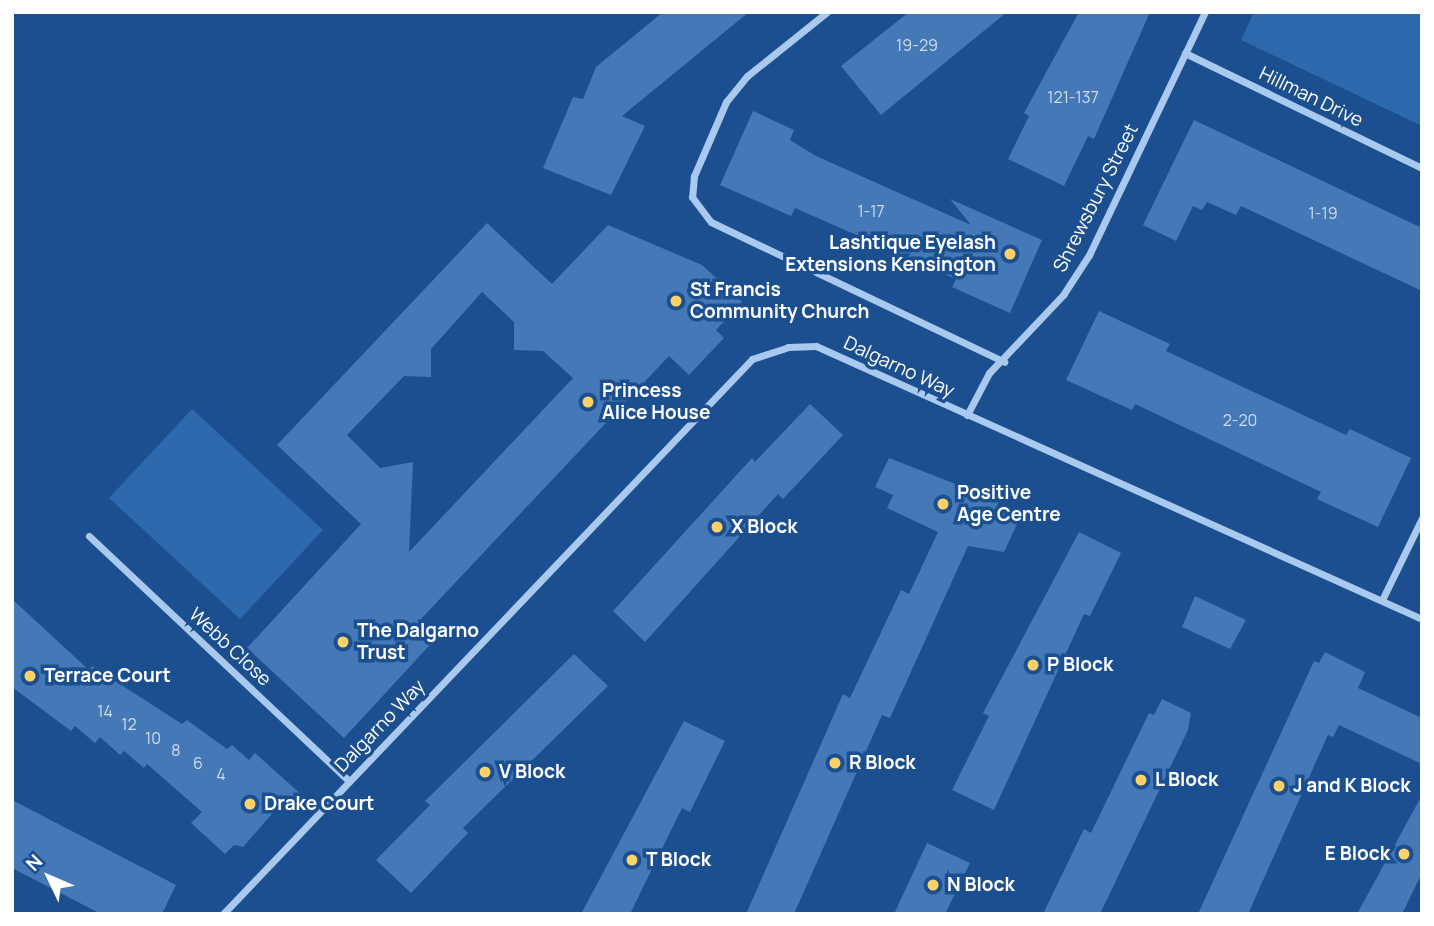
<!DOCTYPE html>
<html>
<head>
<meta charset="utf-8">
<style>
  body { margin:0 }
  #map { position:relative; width:1434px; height:926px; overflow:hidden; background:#1b4f8f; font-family:Manrope,sans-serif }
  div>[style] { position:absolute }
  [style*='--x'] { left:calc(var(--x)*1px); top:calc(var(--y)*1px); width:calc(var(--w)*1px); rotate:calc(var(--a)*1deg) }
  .green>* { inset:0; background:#2e69ad }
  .building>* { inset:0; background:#4478b7 }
  .street>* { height:7px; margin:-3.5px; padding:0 3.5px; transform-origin:3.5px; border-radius:3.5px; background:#a9c9ee }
  .dots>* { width:19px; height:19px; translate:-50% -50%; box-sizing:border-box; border:4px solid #1b4f8f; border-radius:50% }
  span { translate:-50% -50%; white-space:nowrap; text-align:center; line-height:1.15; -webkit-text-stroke:7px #1b4f8f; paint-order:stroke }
  .number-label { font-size:16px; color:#d0dded }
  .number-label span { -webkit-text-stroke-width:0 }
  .street-label { font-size:19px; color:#fff }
  .poi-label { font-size:19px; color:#fff; font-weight:700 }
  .right { translate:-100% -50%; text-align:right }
  .left { translate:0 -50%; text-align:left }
  .frame { position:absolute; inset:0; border:14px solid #fff; pointer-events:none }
  .north { position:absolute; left:14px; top:842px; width:70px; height:70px; -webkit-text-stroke:5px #1b4f8f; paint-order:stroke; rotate:314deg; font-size:19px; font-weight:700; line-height:28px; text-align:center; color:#fff }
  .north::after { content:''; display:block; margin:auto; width:24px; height:32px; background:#fff; clip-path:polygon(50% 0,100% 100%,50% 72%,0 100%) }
</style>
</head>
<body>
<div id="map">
  <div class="green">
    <i style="clip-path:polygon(1254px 12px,1422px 12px,1422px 126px,1241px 40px)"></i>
    <i style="clip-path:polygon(192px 409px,323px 530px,240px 619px,109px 498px)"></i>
  </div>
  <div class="building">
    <i style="clip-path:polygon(663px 12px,749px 12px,622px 116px,645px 126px,611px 195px,543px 168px,573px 97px,583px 99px,596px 67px)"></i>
    <i style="clip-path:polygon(909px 12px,1007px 12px,881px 115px,841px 66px)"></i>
    <i style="clip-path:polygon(1079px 12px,1150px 12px,1094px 139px,1088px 136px,1064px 186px,1008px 159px,1029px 116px,1024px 113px)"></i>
    <i style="clip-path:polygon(753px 111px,794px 130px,790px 140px,816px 156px,971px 225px,950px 199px,1042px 240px,1010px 313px,952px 287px,956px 279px,795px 208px,791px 216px,720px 185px)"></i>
    <i style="clip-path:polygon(1194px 120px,1422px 228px,1422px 291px,1241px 206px,1236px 215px,1207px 202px,1202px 210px,1193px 206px,1176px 241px,1143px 225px)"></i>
    <i style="clip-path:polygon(evenodd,487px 223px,552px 284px,608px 225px,702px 265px,742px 302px,716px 330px,724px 338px,689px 375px,669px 356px,421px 619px,439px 635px,344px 738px,247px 648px,361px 524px,277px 445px,487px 223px,482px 292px,514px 322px,514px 350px,543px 351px,573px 378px,409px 552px,413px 462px,380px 468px,347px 435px,404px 376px,431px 377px,431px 349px,482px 292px)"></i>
    <i style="clip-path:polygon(1099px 311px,1170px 344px,1166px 351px,1346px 435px,1350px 429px,1411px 458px,1378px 527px,1317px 499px,1321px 492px,1135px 404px,1132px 410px,1066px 380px)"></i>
    <i style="clip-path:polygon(810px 404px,843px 435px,783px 499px,778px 494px,645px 642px,613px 611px,752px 458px,755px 462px)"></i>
    <i style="clip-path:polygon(889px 458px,999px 501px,995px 509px,1019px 520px,1004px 552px,968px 546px,890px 718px,882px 715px,794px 914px,746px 914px,843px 694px,850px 698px,901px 590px,909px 594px,938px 532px,887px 508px,893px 495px,875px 487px)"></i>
    <i style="clip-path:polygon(1079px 532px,1121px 553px,1090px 616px,1084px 614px,994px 810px,952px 790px,989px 716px,983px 713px)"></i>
    <i style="clip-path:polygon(1195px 596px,1246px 620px,1230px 649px,1182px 627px)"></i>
    <i style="clip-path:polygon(12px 599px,89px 670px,92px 666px,182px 724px,187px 720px,227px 749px,232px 745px,249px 760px,255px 753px,313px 805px,277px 808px,243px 847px,234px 845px,225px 854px,191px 823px,202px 812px,147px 764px,144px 768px,124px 751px,120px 755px,100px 737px,95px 743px,75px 726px,71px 731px,12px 687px)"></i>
    <i style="clip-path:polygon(1325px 652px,1365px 672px,1358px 688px,1422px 718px,1422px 764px,1339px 725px,1333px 737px,1328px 735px,1248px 914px,1198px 914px,1314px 661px,1319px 663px)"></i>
    <i style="clip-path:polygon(574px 654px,608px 686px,463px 828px,468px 833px,411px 893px,376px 860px,430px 805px,425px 801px)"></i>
    <i style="clip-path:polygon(1162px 699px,1191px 713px,1188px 730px,1100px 914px,1043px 914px,1084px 829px,1091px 833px,1149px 713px,1154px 715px)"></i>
    <i style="clip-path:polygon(684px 721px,725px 741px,690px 812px,682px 808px,630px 914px,581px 914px)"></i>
    <i style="clip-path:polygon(1422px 795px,1422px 873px,1402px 914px,1357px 914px)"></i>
    <i style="clip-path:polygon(12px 800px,176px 885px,162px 914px,101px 914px,12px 868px)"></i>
    <i style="clip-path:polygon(927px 843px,970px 863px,945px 914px,894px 914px)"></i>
  </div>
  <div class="street">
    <i style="--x:827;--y:12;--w:102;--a:141.3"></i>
    <i style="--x:747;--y:76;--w:33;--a:129"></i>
    <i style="--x:726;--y:102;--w:81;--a:113.4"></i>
    <i style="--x:694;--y:176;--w:21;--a:95"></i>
    <i style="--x:692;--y:197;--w:31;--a:53"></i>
    <i style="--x:711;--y:222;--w:325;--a:25.5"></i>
    <i style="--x:1185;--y:53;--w:263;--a:25.9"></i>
    <i style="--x:967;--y:415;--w:47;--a:-62.4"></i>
    <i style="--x:989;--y:373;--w:108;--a:-46.5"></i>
    <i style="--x:1063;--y:295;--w:48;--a:-57"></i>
    <i style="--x:1089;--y:255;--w:269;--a:-64.5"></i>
    <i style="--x:89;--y:536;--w:357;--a:43.3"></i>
    <i style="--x:1382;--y:600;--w:91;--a:-64"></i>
    <i style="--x:223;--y:914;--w:767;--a:-46.37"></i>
    <i style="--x:752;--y:359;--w:38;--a:-18"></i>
    <i style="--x:788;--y:347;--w:28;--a:-2"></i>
    <i style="--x:816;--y:346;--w:665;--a:24.25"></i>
  </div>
  <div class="dots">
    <i style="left:1010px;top:254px;background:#ffd166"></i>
    <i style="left:676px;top:301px;background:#ffd166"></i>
    <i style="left:588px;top:402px;background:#ffd166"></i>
    <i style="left:943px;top:504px;background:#ffd166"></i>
    <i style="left:717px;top:527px;background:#ffd166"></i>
    <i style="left:343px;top:642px;background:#ffd166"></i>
    <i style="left:1033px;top:665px;background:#ffd166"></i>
    <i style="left:30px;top:676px;background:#ffd166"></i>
    <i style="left:835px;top:763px;background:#ffd166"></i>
    <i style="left:485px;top:772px;background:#ffd166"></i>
    <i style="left:1141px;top:780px;background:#ffd166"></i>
    <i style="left:1279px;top:786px;background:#ffd166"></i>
    <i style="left:250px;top:804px;background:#ffd166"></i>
    <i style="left:1404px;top:854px;background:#ffd166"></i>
    <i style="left:632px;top:860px;background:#ffd166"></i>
    <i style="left:933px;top:885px;background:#ffd166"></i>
  </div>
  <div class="number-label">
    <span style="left:917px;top:45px">19-29</span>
    <span style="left:1073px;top:97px">121-137</span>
    <span style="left:871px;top:211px">1-17</span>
    <span style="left:1323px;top:213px">1-19</span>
    <span style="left:1240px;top:420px">2-20</span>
    <span style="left:105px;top:711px">14</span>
    <span style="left:129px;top:724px">12</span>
    <span style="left:153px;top:738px">10</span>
    <span style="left:176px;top:750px">8</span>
    <span style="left:198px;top:763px">6</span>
    <span style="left:221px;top:774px">4</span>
  </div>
  <div class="street-label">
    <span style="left:1311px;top:97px;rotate:26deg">Hillman Drive</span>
    <span style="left:1096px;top:198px;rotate:-63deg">Shrewsbury Street</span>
    <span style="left:899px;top:367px;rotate:25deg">Dalgarno Way</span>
    <span style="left:230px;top:647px;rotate:43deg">Webb Close</span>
    <span style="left:380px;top:726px;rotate:-46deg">Dalgarno Way</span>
  </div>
  <div class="poi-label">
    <span class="right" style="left:996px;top:254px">Lashtique Eyelash<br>Extensions Kensington</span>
    <span class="left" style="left:690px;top:301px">St Francis<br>Community Church</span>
    <span class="left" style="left:602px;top:402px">Princess<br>Alice House</span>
    <span class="left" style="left:957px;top:504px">Positive<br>Age Centre</span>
    <span class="left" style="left:731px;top:527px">X Block</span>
    <span class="left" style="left:357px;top:642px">The Dalgarno<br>Trust</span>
    <span class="left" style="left:1047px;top:665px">P Block</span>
    <span class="left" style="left:44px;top:676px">Terrace Court</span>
    <span class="left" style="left:849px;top:763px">R Block</span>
    <span class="left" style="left:499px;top:772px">V Block</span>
    <span class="left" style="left:1155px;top:780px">L Block</span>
    <span class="left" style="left:1293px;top:786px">J and K Block</span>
    <span class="left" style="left:264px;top:804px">Drake Court</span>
    <span class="right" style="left:1390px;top:854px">E Block</span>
    <span class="left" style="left:646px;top:860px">T Block</span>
    <span class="left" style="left:947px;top:885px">N Block</span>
  </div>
  <div class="frame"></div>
  <div class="north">N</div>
</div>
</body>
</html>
